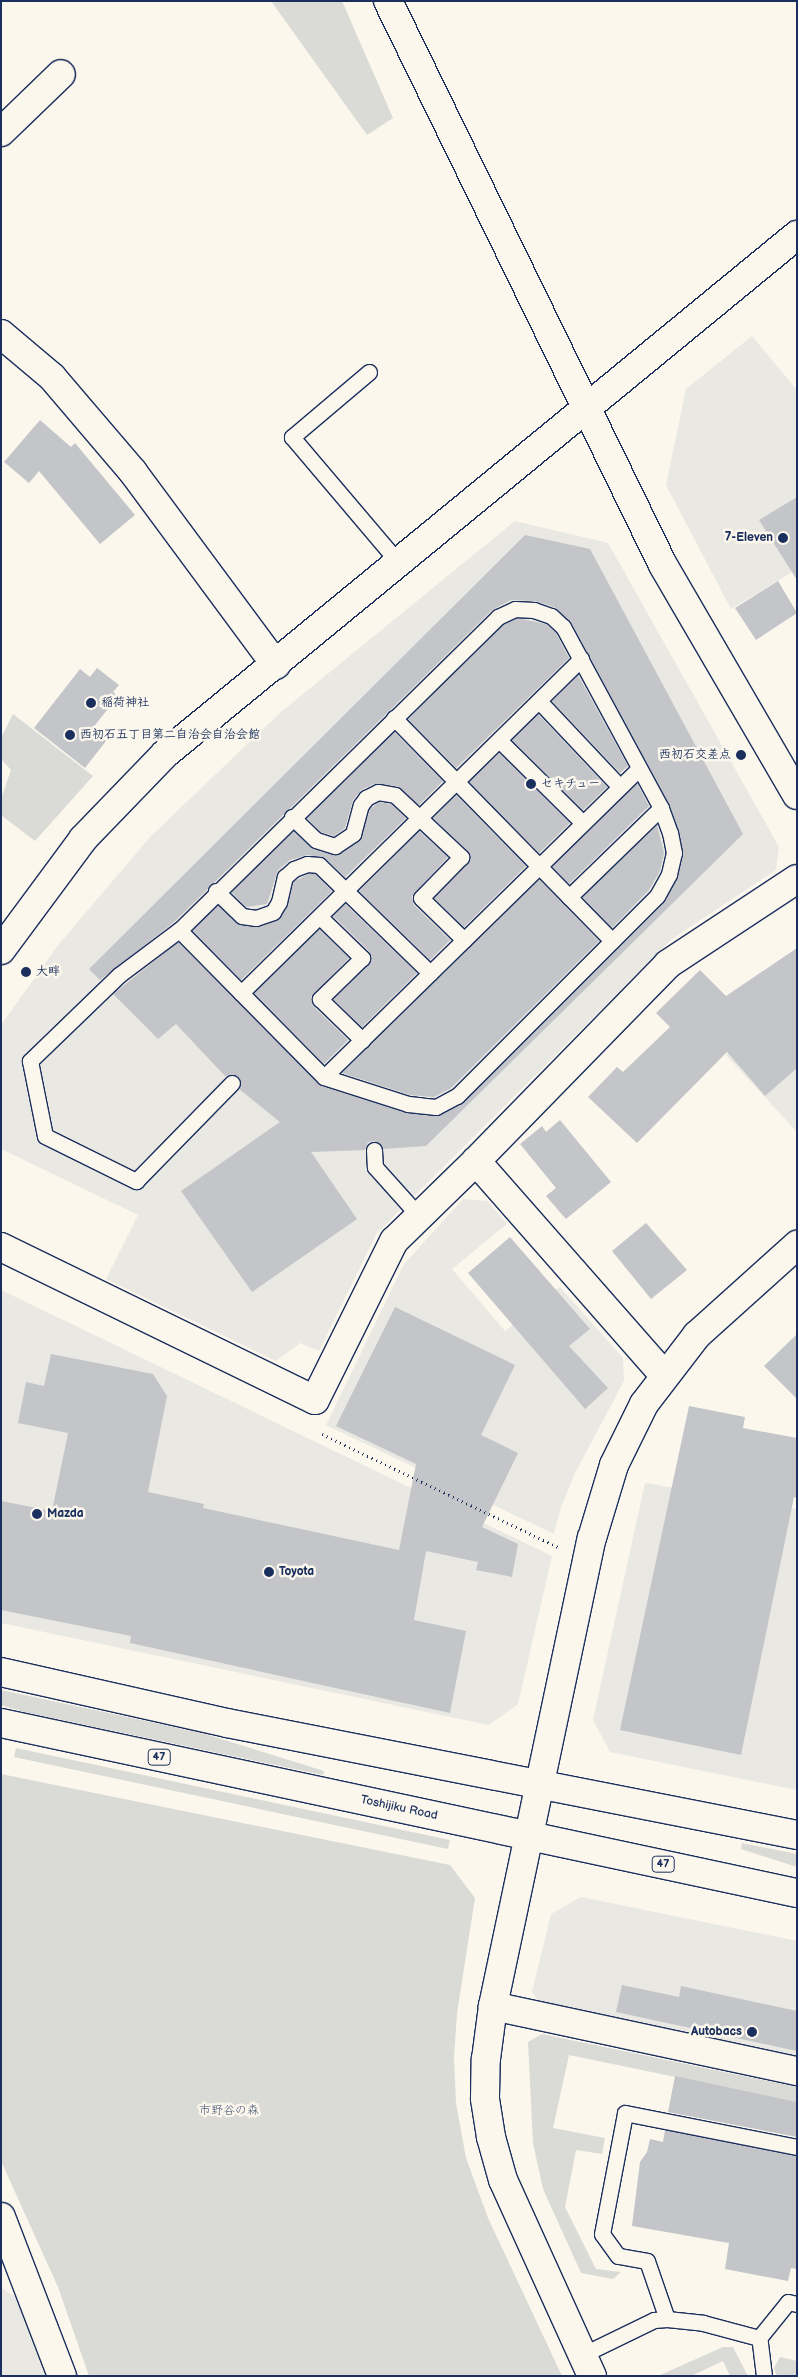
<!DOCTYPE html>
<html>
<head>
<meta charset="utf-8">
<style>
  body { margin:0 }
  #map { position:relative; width:798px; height:2377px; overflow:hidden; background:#fbf7ec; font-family:"Balsamiq Sans","Klee One",sans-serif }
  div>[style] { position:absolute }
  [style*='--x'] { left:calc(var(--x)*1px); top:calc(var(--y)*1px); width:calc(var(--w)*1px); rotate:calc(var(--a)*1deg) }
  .built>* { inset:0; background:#eae8e2 }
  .green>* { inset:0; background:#dadad7 }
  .building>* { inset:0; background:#c3c5c9 }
  .path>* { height:3px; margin-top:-1.5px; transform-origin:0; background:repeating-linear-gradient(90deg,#1b2f5e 0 1px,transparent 0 5px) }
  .roads { filter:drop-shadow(1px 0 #1b2f5e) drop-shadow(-1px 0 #1b2f5e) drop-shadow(0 1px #1b2f5e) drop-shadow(0 -1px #1b2f5e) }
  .service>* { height:15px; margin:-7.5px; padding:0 7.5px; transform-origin:7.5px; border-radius:7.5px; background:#fbf7ec }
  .minor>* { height:28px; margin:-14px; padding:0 14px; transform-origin:14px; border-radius:14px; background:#fbf7ec }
  .tertiary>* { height:28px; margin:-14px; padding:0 14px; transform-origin:14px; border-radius:14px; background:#fbf7ec }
  .primary>* { height:28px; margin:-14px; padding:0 14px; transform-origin:14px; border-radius:14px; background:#fbf7ec }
  .dots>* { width:14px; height:14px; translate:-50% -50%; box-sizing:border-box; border:2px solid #fbf7ec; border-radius:50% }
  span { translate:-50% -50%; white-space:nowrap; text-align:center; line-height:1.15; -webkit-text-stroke:5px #fbf7ec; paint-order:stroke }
  .shield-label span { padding:1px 4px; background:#fbf7ec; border:1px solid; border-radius:4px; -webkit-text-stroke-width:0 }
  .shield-label { font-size:11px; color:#1b2f5e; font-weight:700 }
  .poi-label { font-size:12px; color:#1b2f5e; font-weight:700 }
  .right { translate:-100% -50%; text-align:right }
  .left { translate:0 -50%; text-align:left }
  .street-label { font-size:12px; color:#1b2f5e }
  .park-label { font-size:12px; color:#415176 }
  .frame { position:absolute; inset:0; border:2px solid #1b2f5e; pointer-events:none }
</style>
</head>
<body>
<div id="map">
  <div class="built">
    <i style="clip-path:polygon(752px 336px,797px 390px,797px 569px,731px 609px,666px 485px,686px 389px)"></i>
    <i style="clip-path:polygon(515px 521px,608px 543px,779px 847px,776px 870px,672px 939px,377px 1233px,319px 1351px,300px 1343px,276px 1361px,106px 1279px,138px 1215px,1px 1149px,1px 1025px,59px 944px,151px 836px,281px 712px)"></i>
    <i style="clip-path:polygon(797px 992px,797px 1132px,726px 1055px)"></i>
    <i style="clip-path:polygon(463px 1199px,488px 1201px,507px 1224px,452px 1269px,505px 1331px,560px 1287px,623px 1358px,624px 1381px,575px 1473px,561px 1507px,554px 1534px,326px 1425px,404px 1264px)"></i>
    <i style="clip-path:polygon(1px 1290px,552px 1556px,518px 1704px,489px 1725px,1px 1623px)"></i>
    <i style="clip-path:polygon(645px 1483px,797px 1509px,797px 1790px,610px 1752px,593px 1720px)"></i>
    <i style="clip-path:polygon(581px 1897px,797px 1941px,797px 2057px,541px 2004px,532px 1992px,551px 1914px)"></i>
    <i style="clip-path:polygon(1px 2288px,20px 2299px,50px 2376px,1px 2376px)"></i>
  </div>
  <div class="green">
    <i style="clip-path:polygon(271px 1px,342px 1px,393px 118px,367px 135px)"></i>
    <i style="clip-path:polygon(13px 714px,93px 776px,35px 841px,1px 815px,1px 799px,11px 770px,1px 759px,1px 738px)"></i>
    <i style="clip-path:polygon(1px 1690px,202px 1733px,324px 1771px,323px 1775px,24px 1712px,1px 1705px)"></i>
    <i style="clip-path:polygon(16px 1748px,450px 1840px,448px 1849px,14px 1757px)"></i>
    <i style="clip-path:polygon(1px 1774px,450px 1865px,475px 1898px,457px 2013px,454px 2058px,456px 2103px,466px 2158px,488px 2218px,562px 2376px,89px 2376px,58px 2287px,1px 2161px)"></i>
    <i style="clip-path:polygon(742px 1843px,797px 1854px,797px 1867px,741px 1849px)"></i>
    <i style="clip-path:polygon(542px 2034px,797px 2087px,797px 2102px,569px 2055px,553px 2128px,605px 2138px,602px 2154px,576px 2150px,565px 2207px,596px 2269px,621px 2272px,613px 2279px,581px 2273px,543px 2189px,533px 2143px,528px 2042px)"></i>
    <i style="clip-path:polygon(723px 2347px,733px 2347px,748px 2376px,730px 2376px,723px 2361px,691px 2376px,658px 2376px)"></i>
    <i style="clip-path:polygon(780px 2357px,797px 2361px,797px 2376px,777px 2376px,774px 2368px)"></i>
  </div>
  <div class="building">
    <i style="clip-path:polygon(40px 420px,71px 447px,75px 443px,135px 515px,100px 544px,39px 471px,29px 483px,4px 462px)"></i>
    <i style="clip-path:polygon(797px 497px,797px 580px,759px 520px)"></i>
    <i style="clip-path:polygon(525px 535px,590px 549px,743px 834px,426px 1146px,383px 1149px,374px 1141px,368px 1142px,365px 1150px,311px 1152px,357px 1219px,252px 1292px,181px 1191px,280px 1122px,239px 1089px,241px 1081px,238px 1076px,225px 1076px,176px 1024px,158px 1039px,113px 994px,178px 942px,321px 1086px,407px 1113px,436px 1116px,463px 1103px,664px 903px,677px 878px,683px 855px,669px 804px,571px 622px,554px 607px,535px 601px,511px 600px,492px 610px,173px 923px,100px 980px,89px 969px)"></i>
    <i style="clip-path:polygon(778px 581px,797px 613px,756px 640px,735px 608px)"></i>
    <i style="clip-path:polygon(517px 618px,546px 624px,556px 633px,569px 658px,456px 768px,408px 719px,503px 625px)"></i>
    <i style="clip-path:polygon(97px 668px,119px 685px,113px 692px,118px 696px,92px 729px,106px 741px,85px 768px,34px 728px,80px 669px,90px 677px)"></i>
    <i style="clip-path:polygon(578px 675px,628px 766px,620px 773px,552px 701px)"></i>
    <i style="clip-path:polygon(538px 714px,607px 787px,583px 810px,512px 740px)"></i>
    <i style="clip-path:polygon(394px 732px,443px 781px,419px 805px,397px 786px,374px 784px,361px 790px,353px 800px,345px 828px,334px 836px,321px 832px,307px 818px)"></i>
    <i style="clip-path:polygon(499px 753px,570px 823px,539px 853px,469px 782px)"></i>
    <i style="clip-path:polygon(637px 783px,649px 806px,569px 884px,552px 866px)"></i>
    <i style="clip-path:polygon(456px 795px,526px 866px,464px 927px,434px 898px,470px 859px,467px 850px,433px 818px)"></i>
    <i style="clip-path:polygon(379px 802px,391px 804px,406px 818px,345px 877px,325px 858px,307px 855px,290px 860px,278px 870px,267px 904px,246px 907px,231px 892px,293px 831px,313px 849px,333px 855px,340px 854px,359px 841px,370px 809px)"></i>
    <i style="clip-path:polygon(657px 825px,664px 853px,660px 871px,649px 890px,612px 928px,582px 897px)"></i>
    <i style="clip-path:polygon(419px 831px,448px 857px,412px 896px,414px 905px,450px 940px,430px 960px,359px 891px)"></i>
    <i style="clip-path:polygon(308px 874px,315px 874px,332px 891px,241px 980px,192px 930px,217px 905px,241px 925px,259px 927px,276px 921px,287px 907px,293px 882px)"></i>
    <i style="clip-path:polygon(539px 879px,599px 941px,451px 1088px,434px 1097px,410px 1095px,342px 1073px)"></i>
    <i style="clip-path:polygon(345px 904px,417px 973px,362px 1027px,333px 999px,371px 960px,369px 951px,333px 916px)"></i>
    <i style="clip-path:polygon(319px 929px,349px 958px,311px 997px,313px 1006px,348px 1040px,324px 1064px,254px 993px)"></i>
    <i style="clip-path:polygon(797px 948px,797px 1068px,765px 1096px,727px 1052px,637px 1143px,588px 1097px,617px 1067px,623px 1072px,670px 1027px,656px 1013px,700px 970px,726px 996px)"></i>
    <i style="clip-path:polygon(560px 1120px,611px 1182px,566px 1219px,546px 1196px,556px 1188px,520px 1144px,542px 1126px,546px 1132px)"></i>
    <i style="clip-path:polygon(646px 1223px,687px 1270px,651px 1299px,612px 1251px)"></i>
    <i style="clip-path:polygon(510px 1237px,590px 1329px,569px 1346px,608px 1388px,585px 1409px,468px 1273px)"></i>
    <i style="clip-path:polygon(395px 1307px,515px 1365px,481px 1435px,518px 1453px,482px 1527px,518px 1544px,512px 1577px,476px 1570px,478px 1562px,426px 1551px,414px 1620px,466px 1631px,450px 1713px,130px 1643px,131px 1636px,1px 1610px,1px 1501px,52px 1511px,68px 1433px,18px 1423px,26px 1382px,44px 1386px,51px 1354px,153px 1374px,167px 1396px,148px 1492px,204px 1504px,203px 1508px,399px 1550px,416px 1464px,336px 1426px)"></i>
    <i style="clip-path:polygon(797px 1334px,797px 1399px,764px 1366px)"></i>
    <i style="clip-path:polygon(689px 1406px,745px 1417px,743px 1428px,797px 1438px,797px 1498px,794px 1497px,741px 1755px,620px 1730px)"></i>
    <i style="clip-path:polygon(622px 1985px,679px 1997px,681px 1986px,797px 2011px,797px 2051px,616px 2012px)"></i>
    <i style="clip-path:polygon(675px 2076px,797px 2102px,797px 2137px,668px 2112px)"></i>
    <i style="clip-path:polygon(665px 2130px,797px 2156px,797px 2269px,791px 2268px,788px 2281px,725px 2269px,729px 2243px,632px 2226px,640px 2162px,647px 2152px,650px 2139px,663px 2142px)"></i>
  </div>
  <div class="path">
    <i style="--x:322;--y:1434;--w:262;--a:25.6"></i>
  </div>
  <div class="roads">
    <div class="service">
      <i style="--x:369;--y:372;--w:101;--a:139.8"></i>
      <i style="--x:292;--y:437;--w:165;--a:49.7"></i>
      <i style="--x:539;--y:701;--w:118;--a:46.7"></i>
      <i style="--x:394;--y:718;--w:312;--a:45.6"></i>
      <i style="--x:499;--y:740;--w:118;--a:44.7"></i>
      <i style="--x:292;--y:817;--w:33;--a:44"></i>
      <i style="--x:316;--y:840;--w:20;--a:18"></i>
      <i style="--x:335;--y:846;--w:22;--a:-34"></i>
      <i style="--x:353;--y:834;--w:30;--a:-75"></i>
      <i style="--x:361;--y:805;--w:9;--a:-54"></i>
      <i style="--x:366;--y:798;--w:13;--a:-27"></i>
      <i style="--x:378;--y:792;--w:17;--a:10"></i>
      <i style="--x:395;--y:795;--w:91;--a:43.2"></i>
      <i style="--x:461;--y:857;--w:57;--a:134.3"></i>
      <i style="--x:421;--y:898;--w:60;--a:44.3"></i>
      <i style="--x:216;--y:891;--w:36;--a:44"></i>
      <i style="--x:242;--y:916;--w:14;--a:8"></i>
      <i style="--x:256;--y:918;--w:18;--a:-19"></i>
      <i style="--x:273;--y:912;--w:12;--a:-59"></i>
      <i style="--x:279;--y:902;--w:26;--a:-77"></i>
      <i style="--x:285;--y:877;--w:12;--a:-42"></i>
      <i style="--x:294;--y:869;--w:14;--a:-21"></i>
      <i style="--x:307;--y:864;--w:12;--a:5"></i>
      <i style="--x:319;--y:865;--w:155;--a:44.2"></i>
      <i style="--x:569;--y:897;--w:128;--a:-44.1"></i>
      <i style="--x:320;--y:917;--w:59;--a:44.3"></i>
      <i style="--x:362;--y:958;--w:59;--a:135.7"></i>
      <i style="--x:320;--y:999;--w:59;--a:44.3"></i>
      <i style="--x:179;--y:930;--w:206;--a:45.4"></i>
      <i style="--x:324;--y:1077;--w:88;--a:17.8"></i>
      <i style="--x:408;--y:1104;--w:28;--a:6"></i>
      <i style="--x:436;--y:1107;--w:24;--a:-28"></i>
      <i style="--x:457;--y:1096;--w:283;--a:-45"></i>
      <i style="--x:657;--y:896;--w:25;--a:-61"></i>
      <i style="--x:669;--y:874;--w:22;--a:-77"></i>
      <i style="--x:674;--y:853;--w:20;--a:-101"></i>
      <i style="--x:670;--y:833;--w:27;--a:-110"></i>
      <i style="--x:661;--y:808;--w:206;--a:-118.4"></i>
      <i style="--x:563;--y:627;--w:16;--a:-137"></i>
      <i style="--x:551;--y:616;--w:18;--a:-161"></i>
      <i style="--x:534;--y:610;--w:19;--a:-177"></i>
      <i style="--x:515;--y:609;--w:19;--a:155"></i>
      <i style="--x:498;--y:617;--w:447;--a:135.5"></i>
      <i style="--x:179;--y:930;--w:75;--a:143.1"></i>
      <i style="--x:119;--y:975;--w:124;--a:136"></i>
      <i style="--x:30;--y:1061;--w:76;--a:78.7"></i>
      <i style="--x:45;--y:1136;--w:102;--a:26.3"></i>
      <i style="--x:136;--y:1181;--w:137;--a:-45.6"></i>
      <i style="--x:241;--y:993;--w:477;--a:-44.5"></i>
      <i style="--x:324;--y:1077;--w:441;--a:-44.4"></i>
      <i style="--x:374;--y:1150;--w:17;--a:87"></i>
      <i style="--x:375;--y:1167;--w:66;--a:48.1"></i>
      <i style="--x:667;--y:2319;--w:61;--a:-109"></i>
      <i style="--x:647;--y:2261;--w:29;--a:-170"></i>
      <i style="--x:618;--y:2256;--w:27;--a:-126"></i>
      <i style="--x:602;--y:2234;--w:123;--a:-79.2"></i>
      <i style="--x:625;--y:2113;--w:175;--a:11.2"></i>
      <i style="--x:582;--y:2355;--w:80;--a:-25.9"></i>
      <i style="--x:654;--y:2320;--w:13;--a:-4"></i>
      <i style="--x:667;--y:2319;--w:36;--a:6"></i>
      <i style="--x:703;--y:2323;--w:58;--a:15"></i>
      <i style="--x:764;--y:2376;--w:38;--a:-97"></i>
      <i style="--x:759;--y:2338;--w:46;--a:-51.1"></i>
      <i style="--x:788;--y:2302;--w:9;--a:13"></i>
    </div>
    <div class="minor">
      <i style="--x:1;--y:132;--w:83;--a:-44"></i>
      <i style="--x:1;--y:334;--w:67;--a:40.1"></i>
      <i style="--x:52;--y:377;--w:125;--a:49.5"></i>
      <i style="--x:133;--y:472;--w:240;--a:53.5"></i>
      <i style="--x:1;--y:1247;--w:349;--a:26"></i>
      <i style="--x:315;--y:1400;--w:178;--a:-63.6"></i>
      <i style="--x:394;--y:1241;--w:115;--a:-44.3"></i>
      <i style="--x:664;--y:1375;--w:285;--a:-131.3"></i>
      <i style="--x:476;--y:1161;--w:275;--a:-45.7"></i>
      <i style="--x:668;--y:964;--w:154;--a:-33.4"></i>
      <i style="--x:493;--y:2006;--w:311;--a:12.1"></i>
      <i style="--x:1;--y:2217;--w:170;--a:69"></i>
    </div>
    <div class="tertiary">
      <i style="--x:388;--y:1;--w:627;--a:64.01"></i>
      <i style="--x:663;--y:565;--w:266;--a:59.8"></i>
      <i style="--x:1;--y:950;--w:138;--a:-53.5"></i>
      <i style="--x:83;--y:839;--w:118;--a:-46"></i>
      <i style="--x:165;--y:754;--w:818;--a:-39.39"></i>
      <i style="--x:592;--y:2376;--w:215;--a:-114.4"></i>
      <i style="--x:503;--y:2180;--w:45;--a:-105.6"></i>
      <i style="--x:491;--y:2137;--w:39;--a:-99"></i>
      <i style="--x:485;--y:2098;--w:39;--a:-89"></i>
      <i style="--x:486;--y:2059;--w:53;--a:-82.5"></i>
      <i style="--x:493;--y:2006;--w:478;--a:-78.1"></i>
      <i style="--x:592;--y:1538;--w:76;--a:-73.2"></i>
      <i style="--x:614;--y:1465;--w:68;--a:-63.8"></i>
      <i style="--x:644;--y:1404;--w:87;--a:-52.5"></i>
      <i style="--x:697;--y:1335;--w:135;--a:-42"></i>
    </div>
    <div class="primary">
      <i style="--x:1;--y:1672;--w:232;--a:12.7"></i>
      <i style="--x:227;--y:1723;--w:581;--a:11.12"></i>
      <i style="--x:1;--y:1723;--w:814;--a:12.06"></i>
    </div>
  </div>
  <div class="dots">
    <i style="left:783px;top:538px;background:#1b2f5e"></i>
    <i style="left:91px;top:703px;background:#1b2f5e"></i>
    <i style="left:70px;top:735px;background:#1b2f5e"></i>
    <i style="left:741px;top:755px;background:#1b2f5e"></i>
    <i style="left:531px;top:784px;background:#1b2f5e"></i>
    <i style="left:26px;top:972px;background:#1b2f5e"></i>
    <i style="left:37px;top:1514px;background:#1b2f5e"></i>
    <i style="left:269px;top:1572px;background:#1b2f5e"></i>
    <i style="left:752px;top:2032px;background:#1b2f5e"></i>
  </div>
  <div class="shield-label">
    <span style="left:159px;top:1757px">47</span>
    <span style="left:663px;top:1864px">47</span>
  </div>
  <div class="poi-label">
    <span class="right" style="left:773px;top:538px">7-Eleven</span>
    <span class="left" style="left:101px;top:703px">稲荷神社</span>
    <span class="left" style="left:80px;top:735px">西初石五丁目第二自治会自治会館</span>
    <span class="right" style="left:731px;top:755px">西初石交差点</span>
    <span class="left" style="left:541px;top:784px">セキチュー</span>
    <span class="left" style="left:36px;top:972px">大畔</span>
    <span class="left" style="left:47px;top:1514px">Mazda</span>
    <span class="left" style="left:279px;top:1572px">Toyota</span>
    <span class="right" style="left:742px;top:2032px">Autobacs</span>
  </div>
  <div class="street-label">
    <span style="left:399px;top:1808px;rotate:12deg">Toshijiku Road</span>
  </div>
  <div class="park-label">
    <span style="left:229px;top:2111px">市野谷の森</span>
  </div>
  <div class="frame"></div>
</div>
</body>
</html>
